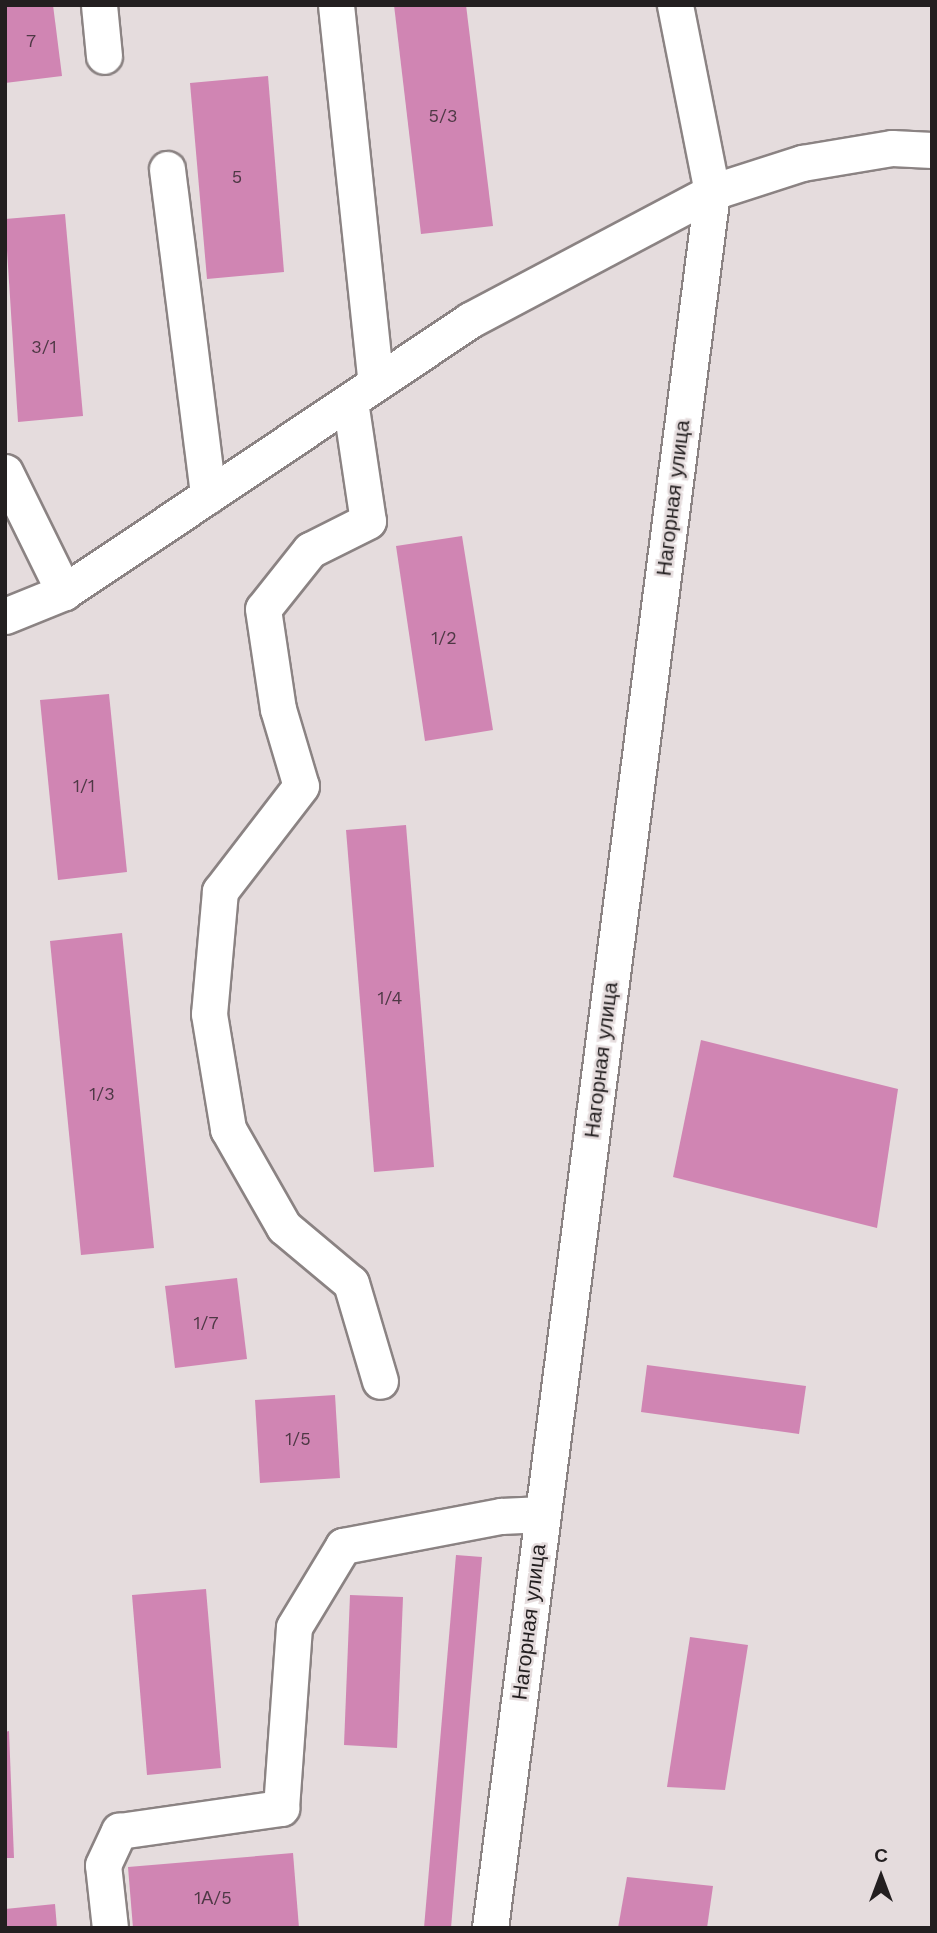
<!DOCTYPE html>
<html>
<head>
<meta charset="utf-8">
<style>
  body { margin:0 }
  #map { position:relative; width:937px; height:1933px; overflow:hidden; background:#e5dcdd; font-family:"Work Sans",sans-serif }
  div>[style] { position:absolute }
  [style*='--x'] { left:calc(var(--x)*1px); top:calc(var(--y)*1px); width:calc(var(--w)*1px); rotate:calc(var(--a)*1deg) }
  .building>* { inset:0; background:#d085b3 }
  .roads { filter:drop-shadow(2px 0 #8b8383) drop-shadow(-2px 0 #8b8383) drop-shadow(0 2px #8b8383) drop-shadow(0 -2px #8b8383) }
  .minor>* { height:35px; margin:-17.5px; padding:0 17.5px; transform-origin:17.5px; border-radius:17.5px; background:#fff }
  span { translate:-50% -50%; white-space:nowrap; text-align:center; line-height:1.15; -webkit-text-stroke:5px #e5dcdd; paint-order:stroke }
  .number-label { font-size:18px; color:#4e3845 }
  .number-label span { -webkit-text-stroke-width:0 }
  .street-label { font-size:21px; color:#231f20 }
  .frame { position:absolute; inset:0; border:7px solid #231f20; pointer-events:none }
  .north { position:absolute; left:846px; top:1842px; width:70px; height:70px; -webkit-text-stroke:5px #e5dcdd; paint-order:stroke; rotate:0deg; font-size:19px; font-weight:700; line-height:28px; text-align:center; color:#231f20 }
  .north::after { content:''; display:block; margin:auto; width:24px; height:32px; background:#231f20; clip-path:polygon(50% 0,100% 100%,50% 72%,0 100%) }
</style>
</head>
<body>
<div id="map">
  <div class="building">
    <i style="clip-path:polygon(5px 5px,53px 5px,62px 76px,5px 83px)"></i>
    <i style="clip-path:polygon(394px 5px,466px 5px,493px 226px,421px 234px)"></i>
    <i style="clip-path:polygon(268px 76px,284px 272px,207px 279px,190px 83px)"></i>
    <i style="clip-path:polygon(65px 214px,83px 416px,18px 422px,5px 219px)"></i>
    <i style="clip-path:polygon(462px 536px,493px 730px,425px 741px,396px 546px)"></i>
    <i style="clip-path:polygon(109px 694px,127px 872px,58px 880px,40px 700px)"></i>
    <i style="clip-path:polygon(406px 825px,434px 1167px,374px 1172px,346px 830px)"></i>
    <i style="clip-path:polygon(122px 933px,154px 1248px,81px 1255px,50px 941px)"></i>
    <i style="clip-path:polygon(701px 1040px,898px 1089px,877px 1228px,673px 1177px)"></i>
    <i style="clip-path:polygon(237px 1278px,247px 1359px,175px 1368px,165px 1286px)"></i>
    <i style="clip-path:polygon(647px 1365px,806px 1386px,799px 1434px,641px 1412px)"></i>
    <i style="clip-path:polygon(335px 1395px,340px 1478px,260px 1483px,255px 1400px)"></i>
    <i style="clip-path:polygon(456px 1555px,482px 1557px,451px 1928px,424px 1928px)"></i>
    <i style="clip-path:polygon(206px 1589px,221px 1768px,147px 1775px,132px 1595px)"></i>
    <i style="clip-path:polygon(350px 1595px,403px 1597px,397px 1748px,344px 1745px)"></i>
    <i style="clip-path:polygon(690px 1637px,748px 1645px,725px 1790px,667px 1787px)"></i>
    <i style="clip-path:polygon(9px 1731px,14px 1858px,5px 1858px,5px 1732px)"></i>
    <i style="clip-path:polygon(293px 1853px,299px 1928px,133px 1928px,128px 1867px)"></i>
    <i style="clip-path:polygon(627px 1877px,713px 1886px,707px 1928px,618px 1928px)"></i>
    <i style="clip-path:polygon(55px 1904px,57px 1928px,5px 1928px,5px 1909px)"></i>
  </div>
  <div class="roads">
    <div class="minor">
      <i style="--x:99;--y:5;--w:51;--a:84.4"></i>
      <i style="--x:336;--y:5;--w:380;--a:84"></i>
      <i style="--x:167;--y:169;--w:329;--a:82.8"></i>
      <i style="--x:350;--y:401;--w:121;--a:81.5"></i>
      <i style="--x:368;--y:521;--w:65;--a:153.4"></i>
      <i style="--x:310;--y:550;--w:75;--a:128.5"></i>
      <i style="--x:263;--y:609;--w:101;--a:81.5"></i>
      <i style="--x:278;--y:709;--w:80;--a:73.4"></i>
      <i style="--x:301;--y:786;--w:133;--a:127.6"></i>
      <i style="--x:220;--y:891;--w:123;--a:95.1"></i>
      <i style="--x:209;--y:1014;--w:117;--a:80.6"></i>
      <i style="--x:228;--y:1129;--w:113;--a:60.3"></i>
      <i style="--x:284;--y:1227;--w:87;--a:39.9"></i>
      <i style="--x:351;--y:1283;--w:102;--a:73.5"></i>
      <i style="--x:5;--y:472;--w:134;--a:63.8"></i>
      <i style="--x:5;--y:616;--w:64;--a:-22.1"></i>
      <i style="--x:64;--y:592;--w:489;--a:-33.8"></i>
      <i style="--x:470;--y:320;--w:274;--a:-27.9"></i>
      <i style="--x:712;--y:192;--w:95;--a:-17.9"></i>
      <i style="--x:802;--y:163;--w:91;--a:-9.5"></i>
      <i style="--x:892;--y:148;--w:40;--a:2.9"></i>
      <i style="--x:110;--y:1928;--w:63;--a:-96.3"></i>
      <i style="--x:103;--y:1865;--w:38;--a:-65"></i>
      <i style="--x:119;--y:1831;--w:164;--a:-8.1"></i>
      <i style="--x:281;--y:1808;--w:181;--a:-85.9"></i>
      <i style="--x:294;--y:1627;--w:95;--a:-58.8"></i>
      <i style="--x:343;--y:1546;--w:161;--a:-10.8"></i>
      <i style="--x:501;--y:1516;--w:42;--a:-2.7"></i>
      <i style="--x:490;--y:1928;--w:1750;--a:-82.71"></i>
      <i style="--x:712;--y:192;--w:191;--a:-101.2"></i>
    </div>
  </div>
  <div class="number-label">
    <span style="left:31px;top:41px">7</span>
    <span style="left:443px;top:116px">5/3</span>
    <span style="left:237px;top:177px">5</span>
    <span style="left:44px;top:347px">3/1</span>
    <span style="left:444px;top:638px">1/2</span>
    <span style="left:84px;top:786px">1/1</span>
    <span style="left:390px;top:998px">1/4</span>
    <span style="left:102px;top:1094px">1/3</span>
    <span style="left:206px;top:1323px">1/7</span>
    <span style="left:298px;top:1439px">1/5</span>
    <span style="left:213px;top:1898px">1А/5</span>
  </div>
  <div class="street-label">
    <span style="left:673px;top:498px;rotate:-83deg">Нагорная улица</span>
    <span style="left:601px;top:1060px;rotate:-83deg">Нагорная улица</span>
    <span style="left:529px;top:1622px;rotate:-83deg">Нагорная улица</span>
  </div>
  <div class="frame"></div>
  <div class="north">С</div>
</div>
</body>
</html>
